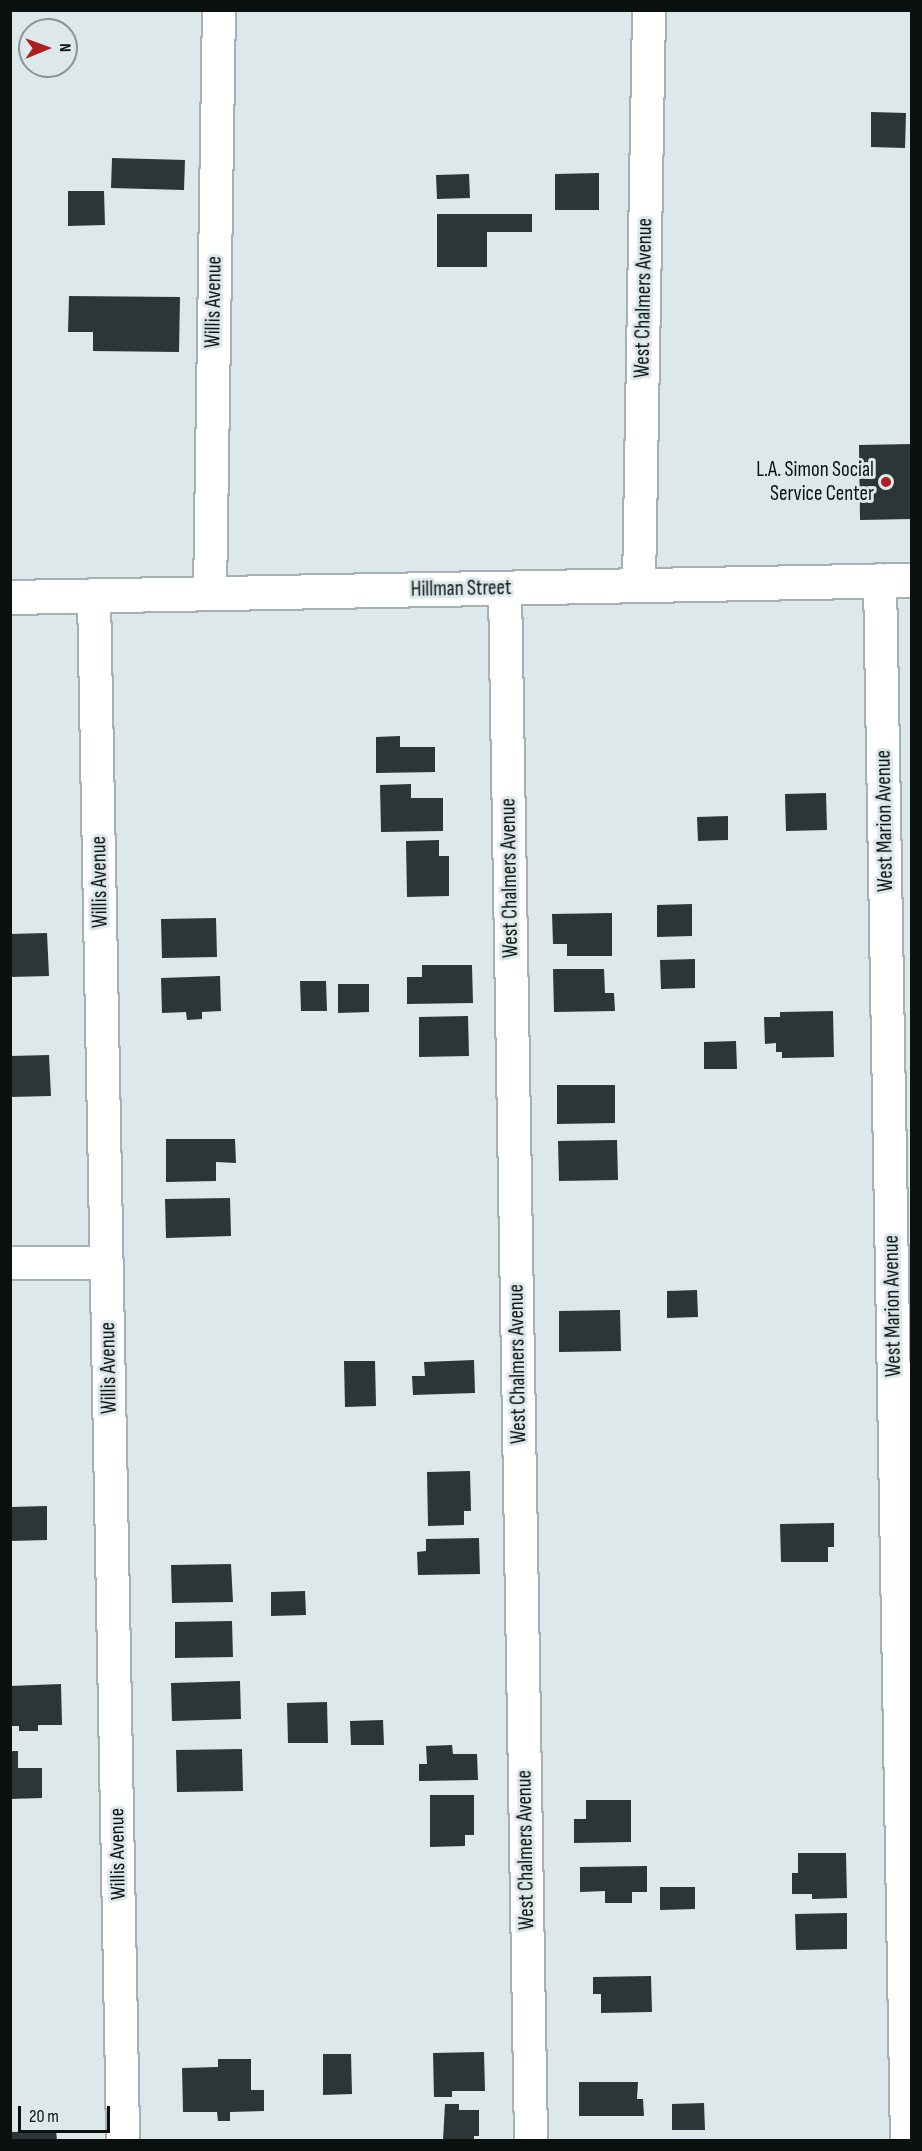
<!DOCTYPE html>
<html>
<head>
<meta charset="utf-8">
<style>
  body { margin:0 }
  #map { position:relative; width:922px; height:2151px; overflow:hidden; background:#dce8ea; font-family:"Sofia Sans Condensed",sans-serif }
  div>[style] { position:absolute }
  [style*='--x'] { left:calc(var(--x)*1px); top:calc(var(--y)*1px); width:calc(var(--w)*1px); rotate:calc(var(--a)*1deg) }
  .building>* { inset:0; background:#2c3637 }
  .roads { filter:drop-shadow(2px 0 #a5b1b2) drop-shadow(-2px 0 #a5b1b2) drop-shadow(0 2px #a5b1b2) drop-shadow(0 -2px #a5b1b2) }
  .street>* { height:32px; margin:-16px; padding:0 16px; transform-origin:16px; border-radius:16px; background:#fff }
  .secondary>* { height:33px; margin:-16.5px; padding:0 16.5px; transform-origin:16.5px; border-radius:16.5px; background:#fff }
  .dots>* { width:16px; height:16px; translate:-50% -50%; box-sizing:border-box; border:3px solid #dce8ea; border-radius:50% }
  span { translate:-50% -50%; white-space:nowrap; text-align:center; line-height:1.15; -webkit-text-stroke:6px #dce8ea; paint-order:stroke }
  .street-label { font-size:21px; color:#0b1010 }
  .poi-label { font-size:21px; color:#0b1010 }
  .right { translate:-100% -50%; text-align:right }
  .frame { position:absolute; inset:0; border:12px solid #0b1010; pointer-events:none }
  .north { position:absolute; left:18px; top:18px; width:60px; height:60px; box-sizing:border-box; background:#dce8ea; border:2px solid #889293; border-radius:50%; rotate:89deg; font-size:16px; font-weight:700; line-height:24px; text-align:center; color:#0b1010 }
  .north::after { content:''; display:block; margin:auto; width:21px; height:27px; background:#af1e1f; clip-path:polygon(50% 0,100% 100%,50% 72%,0 100%) }
  .scale { position:absolute; left:18px; top:2106px; width:92px; height:27px; box-sizing:border-box; border:3px solid #0b1010; border-top:0; padding-left:8px; font-size:18px; line-height:21px; white-space:nowrap; color:#0b1010; -webkit-text-stroke:4px #dce8ea; paint-order:stroke }
</style>
</head>
<body>
<div id="map">
  <div class="building">
    <i style="clip-path:polygon(871px 112px,906px 113px,905px 148px,871px 147px)"></i>
    <i style="clip-path:polygon(112px 158px,185px 160px,184px 190px,111px 188px)"></i>
    <i style="clip-path:polygon(599px 173px,599px 210px,555px 210px,555px 174px)"></i>
    <i style="clip-path:polygon(469px 174px,470px 198px,437px 199px,436px 175px)"></i>
    <i style="clip-path:polygon(68px 191px,104px 191px,105px 225px,68px 226px)"></i>
    <i style="clip-path:polygon(437px 214px,532px 214px,532px 232px,487px 232px,487px 267px,437px 267px)"></i>
    <i style="clip-path:polygon(69px 296px,180px 297px,179px 352px,93px 351px,93px 332px,68px 332px)"></i>
    <i style="clip-path:polygon(912px 444px,912px 519px,860px 520px,859px 445px)"></i>
    <i style="clip-path:polygon(400px 736px,400px 747px,435px 747px,435px 772px,376px 773px,376px 737px)"></i>
    <i style="clip-path:polygon(411px 784px,411px 798px,443px 798px,443px 831px,381px 832px,380px 785px)"></i>
    <i style="clip-path:polygon(826px 793px,827px 830px,786px 831px,785px 794px)"></i>
    <i style="clip-path:polygon(728px 816px,728px 840px,698px 841px,697px 817px)"></i>
    <i style="clip-path:polygon(439px 840px,439px 856px,449px 856px,449px 896px,407px 897px,406px 841px)"></i>
    <i style="clip-path:polygon(692px 904px,692px 936px,657px 937px,657px 905px)"></i>
    <i style="clip-path:polygon(612px 913px,612px 956px,567px 956px,567px 944px,553px 944px,552px 914px)"></i>
    <i style="clip-path:polygon(216px 918px,217px 957px,162px 958px,161px 919px)"></i>
    <i style="clip-path:polygon(47px 933px,49px 976px,10px 977px,10px 934px)"></i>
    <i style="clip-path:polygon(695px 959px,695px 988px,661px 989px,660px 960px)"></i>
    <i style="clip-path:polygon(422px 965px,472px 965px,473px 1003px,407px 1004px,407px 977px,422px 977px)"></i>
    <i style="clip-path:polygon(553px 969px,604px 969px,605px 993px,614px 993px,615px 1011px,554px 1012px)"></i>
    <i style="clip-path:polygon(220px 976px,221px 1011px,202px 1012px,202px 1019px,187px 1020px,186px 1012px,162px 1013px,161px 978px)"></i>
    <i style="clip-path:polygon(300px 981px,326px 981px,327px 1011px,301px 1011px)"></i>
    <i style="clip-path:polygon(338px 984px,369px 984px,369px 1012px,338px 1013px)"></i>
    <i style="clip-path:polygon(833px 1011px,834px 1057px,782px 1058px,782px 1052px,776px 1052px,776px 1043px,765px 1044px,764px 1017px,780px 1017px,780px 1012px)"></i>
    <i style="clip-path:polygon(468px 1016px,469px 1056px,419px 1057px,419px 1017px)"></i>
    <i style="clip-path:polygon(736px 1041px,737px 1069px,704px 1069px,704px 1042px)"></i>
    <i style="clip-path:polygon(49px 1055px,51px 1096px,10px 1097px,10px 1056px)"></i>
    <i style="clip-path:polygon(557px 1085px,615px 1085px,615px 1123px,557px 1124px)"></i>
    <i style="clip-path:polygon(166px 1139px,235px 1139px,236px 1163px,216px 1162px,216px 1181px,166px 1182px)"></i>
    <i style="clip-path:polygon(617px 1140px,618px 1180px,559px 1181px,558px 1141px)"></i>
    <i style="clip-path:polygon(230px 1198px,231px 1236px,166px 1238px,165px 1199px)"></i>
    <i style="clip-path:polygon(697px 1290px,698px 1317px,667px 1318px,667px 1291px)"></i>
    <i style="clip-path:polygon(620px 1310px,621px 1351px,559px 1352px,559px 1311px)"></i>
    <i style="clip-path:polygon(474px 1360px,475px 1393px,413px 1395px,412px 1376px,425px 1376px,424px 1362px)"></i>
    <i style="clip-path:polygon(344px 1361px,375px 1361px,376px 1406px,345px 1407px)"></i>
    <i style="clip-path:polygon(470px 1471px,471px 1511px,464px 1511px,464px 1525px,428px 1526px,427px 1472px)"></i>
    <i style="clip-path:polygon(47px 1506px,47px 1540px,10px 1541px,10px 1507px)"></i>
    <i style="clip-path:polygon(834px 1523px,834px 1547px,828px 1547px,828px 1562px,781px 1562px,780px 1524px)"></i>
    <i style="clip-path:polygon(479px 1538px,480px 1574px,418px 1575px,417px 1552px,426px 1551px,426px 1539px)"></i>
    <i style="clip-path:polygon(231px 1564px,233px 1602px,172px 1603px,171px 1565px)"></i>
    <i style="clip-path:polygon(305px 1591px,306px 1615px,271px 1616px,271px 1592px)"></i>
    <i style="clip-path:polygon(232px 1621px,233px 1657px,175px 1658px,175px 1622px)"></i>
    <i style="clip-path:polygon(240px 1681px,241px 1719px,172px 1721px,171px 1683px)"></i>
    <i style="clip-path:polygon(61px 1684px,62px 1725px,38px 1725px,38px 1731px,19px 1731px,19px 1726px,10px 1726px,10px 1686px)"></i>
    <i style="clip-path:polygon(327px 1702px,328px 1743px,288px 1743px,287px 1703px)"></i>
    <i style="clip-path:polygon(383px 1720px,384px 1745px,351px 1745px,350px 1721px)"></i>
    <i style="clip-path:polygon(452px 1745px,453px 1754px,477px 1754px,478px 1780px,419px 1781px,419px 1764px,427px 1764px,426px 1746px)"></i>
    <i style="clip-path:polygon(242px 1749px,243px 1791px,177px 1792px,176px 1750px)"></i>
    <i style="clip-path:polygon(10px 1751px,18px 1751px,18px 1768px,42px 1768px,42px 1798px,10px 1799px)"></i>
    <i style="clip-path:polygon(430px 1795px,474px 1795px,474px 1835px,465px 1835px,465px 1846px,430px 1847px)"></i>
    <i style="clip-path:polygon(586px 1800px,631px 1800px,631px 1842px,574px 1843px,574px 1819px,586px 1819px)"></i>
    <i style="clip-path:polygon(798px 1853px,846px 1853px,847px 1898px,812px 1899px,812px 1894px,792px 1894px,792px 1873px,798px 1873px)"></i>
    <i style="clip-path:polygon(647px 1866px,647px 1892px,632px 1892px,632px 1903px,605px 1903px,605px 1891px,580px 1892px,580px 1867px)"></i>
    <i style="clip-path:polygon(660px 1887px,695px 1887px,695px 1909px,660px 1910px)"></i>
    <i style="clip-path:polygon(847px 1913px,847px 1949px,796px 1950px,795px 1914px)"></i>
    <i style="clip-path:polygon(651px 1976px,652px 2012px,601px 2013px,601px 1994px,593px 1994px,593px 1977px)"></i>
    <i style="clip-path:polygon(484px 2052px,485px 2091px,452px 2091px,452px 2097px,434px 2097px,433px 2053px)"></i>
    <i style="clip-path:polygon(323px 2054px,351px 2054px,352px 2094px,323px 2095px)"></i>
    <i style="clip-path:polygon(218px 2059px,251px 2059px,251px 2090px,264px 2090px,264px 2111px,230px 2112px,230px 2121px,218px 2121px,217px 2112px,183px 2112px,182px 2068px,218px 2067px)"></i>
    <i style="clip-path:polygon(579px 2082px,638px 2082px,637px 2099px,643px 2099px,644px 2116px,579px 2116px)"></i>
    <i style="clip-path:polygon(704px 2103px,705px 2130px,672px 2130px,672px 2104px)"></i>
    <i style="clip-path:polygon(445px 2104px,459px 2104px,459px 2110px,479px 2110px,479px 2136px,474px 2136px,474px 2140px,443px 2140px)"></i>
    <i style="clip-path:polygon(56px 2131px,57px 2140px,10px 2140px,10px 2132px)"></i>
  </div>
  <div class="roads">
    <div class="street">
      <i style="--x:880;--y:580;--w:1560;--a:89.01"></i>
      <i style="--x:639;--y:585;--w:575;--a:-89"></i>
      <i style="--x:505;--y:588;--w:1552;--a:89.04"></i>
      <i style="--x:210;--y:593;--w:583;--a:-89.12"></i>
      <i style="--x:94;--y:595;--w:1545;--a:88.92"></i>
      <i style="--x:10;--y:1263;--w:97;--a:0"></i>
    </div>
    <div class="secondary">
      <i style="--x:10;--y:597;--w:902;--a:-1.08"></i>
    </div>
  </div>
  <div class="dots">
    <i style="left:886px;top:482px;background:#af1e1f"></i>
  </div>
  <div class="street-label">
    <span style="left:644px;top:298px;rotate:-89deg">West Chalmers Avenue</span>
    <span style="left:214px;top:302px;rotate:-89deg">Willis Avenue</span>
    <span style="left:461px;top:589px;rotate:-1deg">Hillman Street</span>
    <span style="left:885px;top:821px;rotate:-91deg">West Marion Avenue</span>
    <span style="left:510px;top:878px;rotate:-91deg">West Chalmers Avenue</span>
    <span style="left:100px;top:882px;rotate:-91deg">Willis Avenue</span>
    <span style="left:893px;top:1306px;rotate:-91deg">West Marion Avenue</span>
    <span style="left:518px;top:1364px;rotate:-91deg">West Chalmers Avenue</span>
    <span style="left:109px;top:1368px;rotate:-91deg">Willis Avenue</span>
    <span style="left:526px;top:1850px;rotate:-91deg">West Chalmers Avenue</span>
    <span style="left:118px;top:1854px;rotate:-91deg">Willis Avenue</span>
  </div>
  <div class="poi-label">
    <span class="right" style="left:874px;top:482px">L.A. Simon Social<br>Service Center</span>
  </div>
  <div class="frame"></div>
  <div class="north">N</div>
  <div class="scale">20 m</div>
</div>
</body>
</html>
